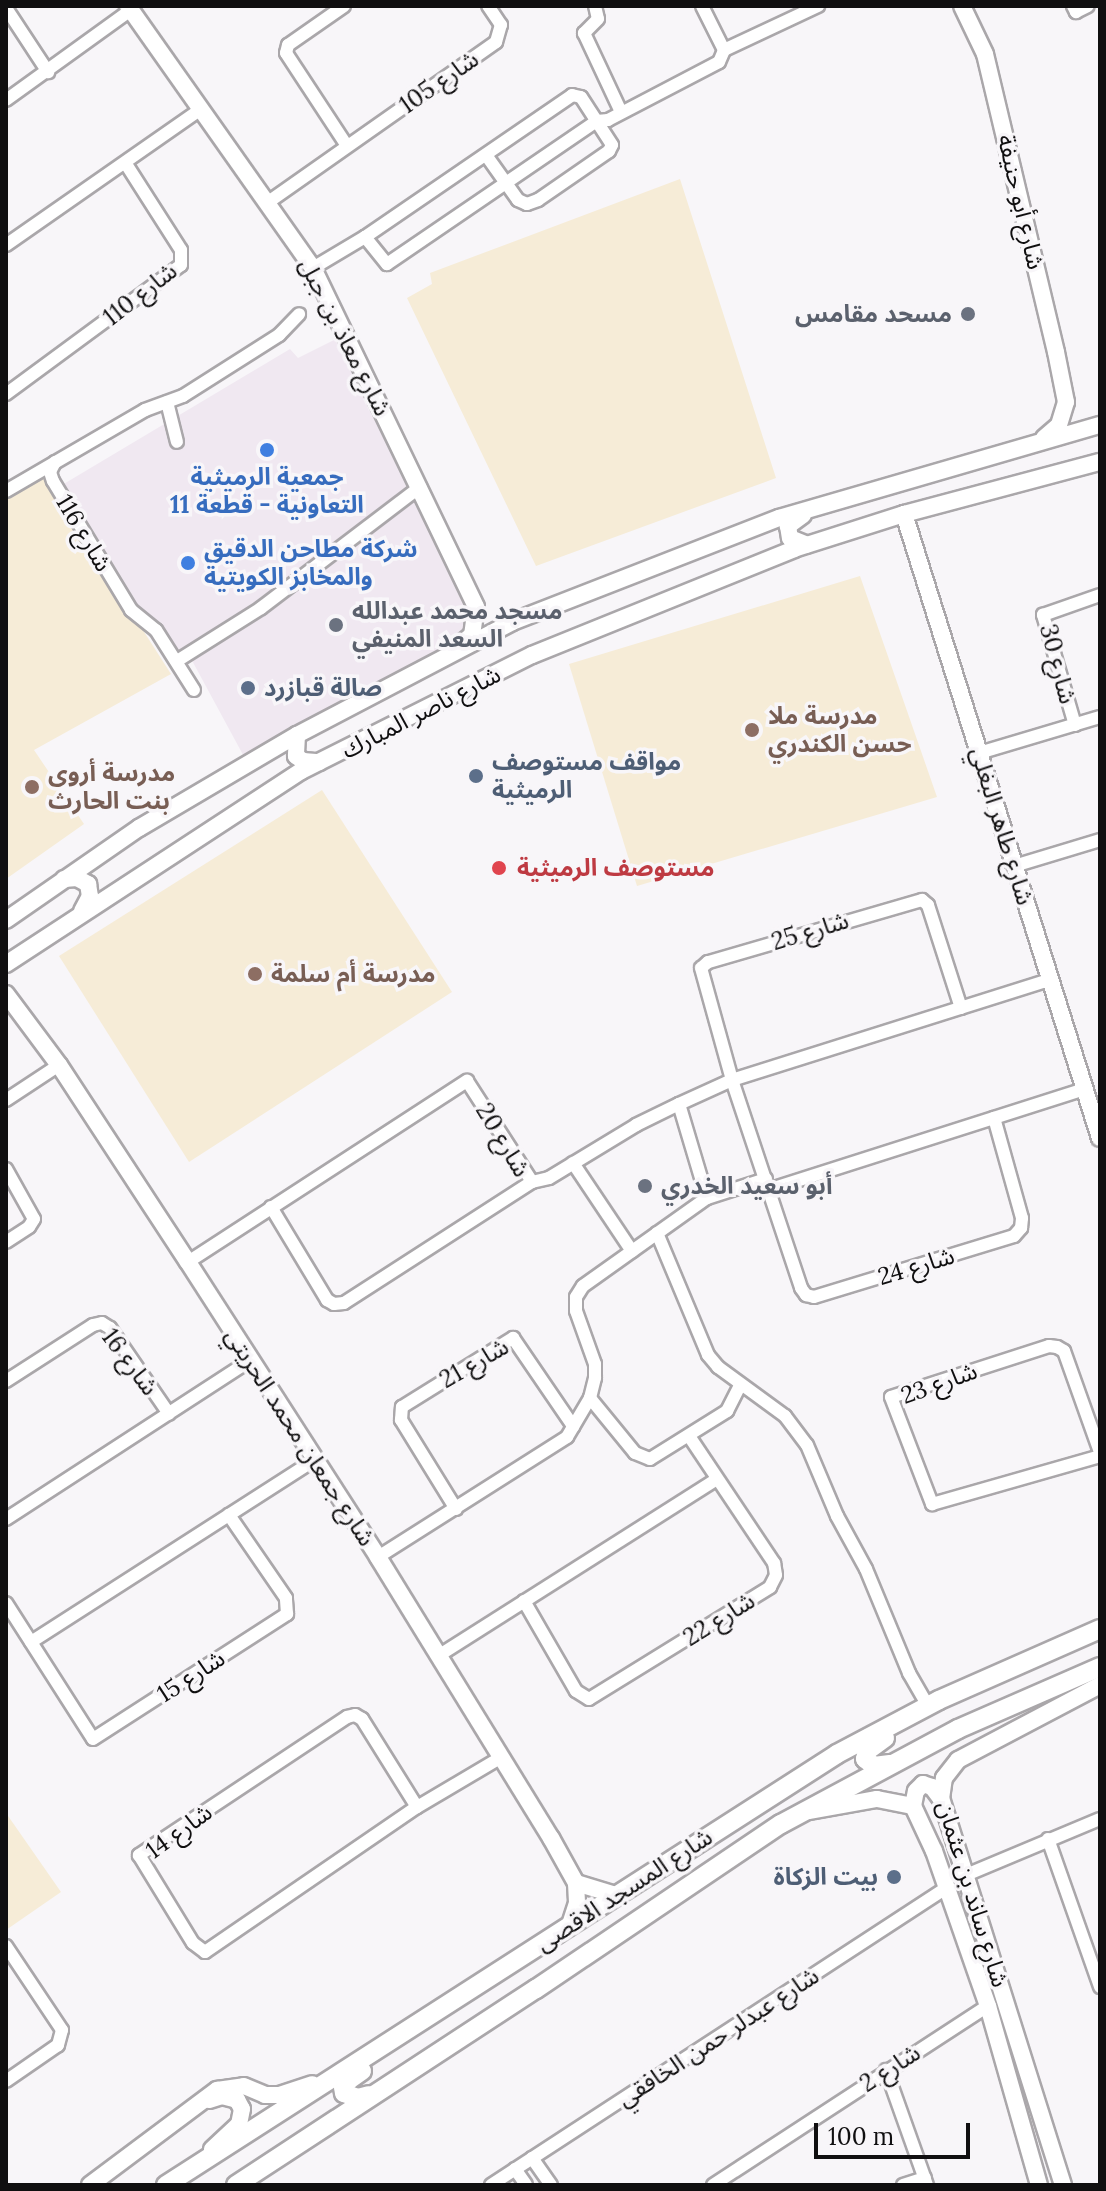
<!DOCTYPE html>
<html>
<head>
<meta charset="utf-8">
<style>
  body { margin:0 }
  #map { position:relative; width:1106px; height:2191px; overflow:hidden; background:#f8f6f9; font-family:Lora,"Noto Sans Arabic",serif }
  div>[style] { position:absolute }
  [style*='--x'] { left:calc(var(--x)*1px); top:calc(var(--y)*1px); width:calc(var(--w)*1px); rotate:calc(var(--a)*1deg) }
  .built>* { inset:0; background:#f0e8f1 }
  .education>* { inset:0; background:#f6ecd7 }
  .roads { filter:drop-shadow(2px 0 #aaa7aa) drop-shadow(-2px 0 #aaa7aa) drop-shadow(0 2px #aaa7aa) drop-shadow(0 -2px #aaa7aa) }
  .minor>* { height:12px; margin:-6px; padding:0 6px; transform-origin:6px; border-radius:6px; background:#fff }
  .tertiary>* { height:16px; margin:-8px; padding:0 8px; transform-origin:8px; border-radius:8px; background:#fff }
  .secondary>* { height:18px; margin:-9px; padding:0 9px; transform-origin:9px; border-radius:9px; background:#fff }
  .dots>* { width:22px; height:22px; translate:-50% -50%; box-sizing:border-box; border:4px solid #f8f6f9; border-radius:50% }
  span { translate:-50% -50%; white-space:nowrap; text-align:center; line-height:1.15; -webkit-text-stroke:7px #f8f6f9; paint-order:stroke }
  .street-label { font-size:24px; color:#100f10 }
  .worship-label { font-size:24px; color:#5b616d; font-weight:700 }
  .right { translate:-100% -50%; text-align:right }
  .left { translate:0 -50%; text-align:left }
  .shop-label { font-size:24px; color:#366cbe; font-weight:700 }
  .service-label { font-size:24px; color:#4e5e75; font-weight:700 }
  .education-label { font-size:24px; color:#785e54; font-weight:700 }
  .health-label { font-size:24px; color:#be3a42; font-weight:700 }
  .frame { position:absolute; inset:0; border:8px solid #100f10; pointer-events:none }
  .scale { position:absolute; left:814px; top:2123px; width:156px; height:36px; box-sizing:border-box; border:4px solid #100f10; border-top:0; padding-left:10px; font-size:24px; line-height:28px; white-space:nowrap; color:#100f10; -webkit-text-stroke:6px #f8f6f9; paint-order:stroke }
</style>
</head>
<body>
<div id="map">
  <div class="built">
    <i style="clip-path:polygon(346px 334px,476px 607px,466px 640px,248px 764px,189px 655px,177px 661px,141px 621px,57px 488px,290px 349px,298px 358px)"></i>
  </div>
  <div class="education">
    <i style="clip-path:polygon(680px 179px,776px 478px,536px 566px,407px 298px,432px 284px,430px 273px)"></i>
    <i style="clip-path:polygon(43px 474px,171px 674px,34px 750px,84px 824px,6px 879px,6px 499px)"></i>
    <i style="clip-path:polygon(860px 576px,937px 797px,637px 886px,569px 664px)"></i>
    <i style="clip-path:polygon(322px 790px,452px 992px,189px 1162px,59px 956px)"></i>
    <i style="clip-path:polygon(6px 1813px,61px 1892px,6px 1930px)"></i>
  </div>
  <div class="roads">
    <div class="minor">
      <i style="--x:344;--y:6;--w:68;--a:145.1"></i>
      <i style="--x:288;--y:45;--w:8;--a:104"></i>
      <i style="--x:286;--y:53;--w:111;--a:56.7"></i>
      <i style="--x:595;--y:6;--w:13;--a:77"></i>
      <i style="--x:598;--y:19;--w:20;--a:135"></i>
      <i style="--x:584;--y:33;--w:87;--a:64.9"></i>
      <i style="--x:702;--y:6;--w:49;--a:63.4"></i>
      <i style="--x:1073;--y:6;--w:7;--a:63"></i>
      <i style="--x:1076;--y:12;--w:13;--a:-27"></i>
      <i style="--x:6;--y:8;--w:77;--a:56.7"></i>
      <i style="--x:724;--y:50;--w:104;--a:-25.1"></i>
      <i style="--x:6;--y:100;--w:154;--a:-35.8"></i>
      <i style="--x:267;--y:203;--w:280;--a:-35.1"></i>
      <i style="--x:496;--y:42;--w:18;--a:-74"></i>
      <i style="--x:501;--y:25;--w:23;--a:-124"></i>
      <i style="--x:365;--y:237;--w:35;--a:51"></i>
      <i style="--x:387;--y:264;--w:254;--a:-34.3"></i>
      <i style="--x:597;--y:121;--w:11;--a:-5"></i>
      <i style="--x:608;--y:120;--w:125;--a:-27.6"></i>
      <i style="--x:719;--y:62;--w:13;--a:-67"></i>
      <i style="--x:6;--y:245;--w:238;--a:-34.9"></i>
      <i style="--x:313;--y:268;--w:61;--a:-30.8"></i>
      <i style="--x:365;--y:237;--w:251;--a:-34.4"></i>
      <i style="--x:572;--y:95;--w:9;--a:13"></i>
      <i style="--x:581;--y:97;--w:57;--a:57.1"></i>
      <i style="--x:612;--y:145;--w:7;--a:117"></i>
      <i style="--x:609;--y:151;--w:86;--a:145.4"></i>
      <i style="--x:538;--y:200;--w:12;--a:160"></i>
      <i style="--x:527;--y:204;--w:10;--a:-156"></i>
      <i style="--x:518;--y:200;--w:55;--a:-125.4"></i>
      <i style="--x:6;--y:394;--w:217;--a:-36.4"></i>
      <i style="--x:181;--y:265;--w:15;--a:-90"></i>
      <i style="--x:181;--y:250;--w:102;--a:-122.6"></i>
      <i style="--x:167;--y:402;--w:41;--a:76"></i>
      <i style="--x:55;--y:462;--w:11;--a:117"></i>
      <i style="--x:50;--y:472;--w:9;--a:72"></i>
      <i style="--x:53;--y:481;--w:151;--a:58.8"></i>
      <i style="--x:131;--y:610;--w:32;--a:39"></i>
      <i style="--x:156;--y:630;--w:71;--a:57.7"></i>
      <i style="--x:6;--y:491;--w:161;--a:-30.2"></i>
      <i style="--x:145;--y:410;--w:40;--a:-20.2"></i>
      <i style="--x:183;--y:396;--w:114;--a:-32.4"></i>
      <i style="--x:279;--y:335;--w:29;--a:-46"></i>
      <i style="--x:177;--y:661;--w:99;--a:-32.2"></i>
      <i style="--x:261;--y:608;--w:200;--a:-37.3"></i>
      <i style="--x:1075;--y:725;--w:115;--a:-106.2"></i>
      <i style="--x:1043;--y:615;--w:60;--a:-19.3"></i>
      <i style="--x:979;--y:753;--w:126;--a:-16.6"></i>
      <i style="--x:1014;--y:866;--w:90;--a:-16.8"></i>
      <i style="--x:961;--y:1008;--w:108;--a:-107.8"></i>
      <i style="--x:928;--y:905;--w:8;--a:-140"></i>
      <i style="--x:922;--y:900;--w:223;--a:163.8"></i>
      <i style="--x:708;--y:962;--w:9;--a:139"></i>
      <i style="--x:701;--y:968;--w:116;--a:74.5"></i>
      <i style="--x:732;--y:1080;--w:219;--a:71.6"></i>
      <i style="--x:801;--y:1288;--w:9;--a:54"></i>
      <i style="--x:806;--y:1295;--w:8;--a:14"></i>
      <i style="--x:814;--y:1297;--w:209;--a:-17"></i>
      <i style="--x:1014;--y:1236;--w:11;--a:-49"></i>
      <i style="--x:1021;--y:1228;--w:10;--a:-84"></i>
      <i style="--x:1022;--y:1218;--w:104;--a:-105.6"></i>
      <i style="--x:6;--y:1100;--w:64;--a:-33.4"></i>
      <i style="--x:679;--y:1104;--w:98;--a:73.4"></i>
      <i style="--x:573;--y:1163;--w:106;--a:56.2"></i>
      <i style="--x:6;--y:1169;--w:57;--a:60.8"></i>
      <i style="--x:34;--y:1219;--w:9;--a:122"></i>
      <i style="--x:29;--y:1227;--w:27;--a:147"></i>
      <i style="--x:771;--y:1189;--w:330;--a:-17.7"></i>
      <i style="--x:271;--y:1207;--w:109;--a:58.9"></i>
      <i style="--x:327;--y:1300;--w:8;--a:30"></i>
      <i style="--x:334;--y:1304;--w:10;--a:-6"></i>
      <i style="--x:344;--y:1303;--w:224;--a:-32.8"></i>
      <i style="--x:532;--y:1182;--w:17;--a:-13"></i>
      <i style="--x:549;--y:1178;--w:102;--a:-31.3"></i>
      <i style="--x:636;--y:1125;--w:48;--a:-26"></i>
      <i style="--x:679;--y:1104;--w:58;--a:-24.4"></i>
      <i style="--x:732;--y:1080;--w:333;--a:-17.5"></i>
      <i style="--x:657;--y:1233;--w:132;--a:67.3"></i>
      <i style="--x:708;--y:1355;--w:16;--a:50"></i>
      <i style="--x:718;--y:1367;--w:83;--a:36.2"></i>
      <i style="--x:785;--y:1416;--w:36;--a:53"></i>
      <i style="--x:807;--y:1445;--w:77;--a:67.1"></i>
      <i style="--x:837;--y:1516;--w:60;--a:61.3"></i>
      <i style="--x:866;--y:1569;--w:113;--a:67.5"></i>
      <i style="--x:909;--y:1673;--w:38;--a:60"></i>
      <i style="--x:188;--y:1262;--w:333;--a:-33"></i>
      <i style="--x:467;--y:1081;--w:120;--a:57.2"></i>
      <i style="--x:6;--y:1381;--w:103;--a:-32.8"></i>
      <i style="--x:93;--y:1325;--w:9;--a:-13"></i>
      <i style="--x:102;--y:1323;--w:9;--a:32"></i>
      <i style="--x:110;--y:1328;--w:104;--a:55.5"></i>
      <i style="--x:590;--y:1398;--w:71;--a:50.7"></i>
      <i style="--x:635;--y:1453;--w:16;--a:22"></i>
      <i style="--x:650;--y:1459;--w:91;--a:-31.9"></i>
      <i style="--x:727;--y:1411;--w:30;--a:-63"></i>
      <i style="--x:1100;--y:1452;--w:107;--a:-109.6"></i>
      <i style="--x:1064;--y:1351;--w:8;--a:-150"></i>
      <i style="--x:1057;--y:1347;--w:8;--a:-173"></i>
      <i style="--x:1049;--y:1346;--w:166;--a:162.1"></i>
      <i style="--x:891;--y:1397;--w:115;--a:69"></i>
      <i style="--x:932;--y:1504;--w:175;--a:-15.9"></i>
      <i style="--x:456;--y:1509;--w:105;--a:-121.7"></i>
      <i style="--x:401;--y:1420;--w:13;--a:-86"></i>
      <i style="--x:402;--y:1407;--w:131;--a:-31.9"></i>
      <i style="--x:513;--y:1338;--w:107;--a:55.7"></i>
      <i style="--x:6;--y:1519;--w:290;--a:-33"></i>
      <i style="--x:378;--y:1557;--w:224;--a:-32.4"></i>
      <i style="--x:567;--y:1437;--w:45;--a:-59.5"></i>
      <i style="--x:590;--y:1398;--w:21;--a:-76"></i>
      <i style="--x:595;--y:1378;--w:14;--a:-90"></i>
      <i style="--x:595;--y:1364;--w:56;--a:-109.7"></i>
      <i style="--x:576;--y:1311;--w:14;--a:-90"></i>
      <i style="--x:576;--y:1297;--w:13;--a:-58"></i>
      <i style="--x:583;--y:1286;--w:152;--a:-35.4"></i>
      <i style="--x:707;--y:1198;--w:62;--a:-17.9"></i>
      <i style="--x:524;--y:1601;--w:104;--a:60"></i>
      <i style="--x:576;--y:1691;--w:15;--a:32"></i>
      <i style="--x:589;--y:1699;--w:213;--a:-31.7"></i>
      <i style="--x:770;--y:1587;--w:13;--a:-63"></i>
      <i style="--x:776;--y:1575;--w:12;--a:-99"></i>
      <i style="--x:774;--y:1563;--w:153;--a:-123.8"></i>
      <i style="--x:6;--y:1603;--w:161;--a:57.4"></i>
      <i style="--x:93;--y:1739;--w:231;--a:-32.8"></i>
      <i style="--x:287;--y:1614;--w:16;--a:-94"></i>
      <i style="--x:286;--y:1598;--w:101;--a:-124.5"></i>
      <i style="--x:31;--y:1642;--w:336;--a:-32.7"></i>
      <i style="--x:438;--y:1656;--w:330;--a:-32.4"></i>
      <i style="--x:417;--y:1807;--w:104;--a:-122"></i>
      <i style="--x:362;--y:1719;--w:8;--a:-150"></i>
      <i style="--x:355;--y:1715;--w:8;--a:166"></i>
      <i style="--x:347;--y:1717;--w:250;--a:146.4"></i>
      <i style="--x:139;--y:1855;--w:103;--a:58.5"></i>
      <i style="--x:193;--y:1943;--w:15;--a:37"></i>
      <i style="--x:205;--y:1952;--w:257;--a:-34.4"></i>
      <i style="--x:417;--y:1807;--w:96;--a:-30.6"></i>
      <i style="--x:1048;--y:1839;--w:157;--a:70.6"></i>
      <i style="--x:966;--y:1875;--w:145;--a:-22.7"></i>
      <i style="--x:6;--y:1946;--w:101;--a:56.3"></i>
      <i style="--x:62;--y:2030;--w:16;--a:105"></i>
      <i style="--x:58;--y:2045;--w:63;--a:145.3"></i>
      <i style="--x:886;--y:2070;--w:122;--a:70.4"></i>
      <i style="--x:532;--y:2158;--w:33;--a:55"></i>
      <i style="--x:515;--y:2169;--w:19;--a:55"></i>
      <i style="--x:491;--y:2185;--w:543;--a:-33.13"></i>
      <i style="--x:713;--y:2185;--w:328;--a:-33.1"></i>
      <i style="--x:903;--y:2185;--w:23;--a:-18"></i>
    </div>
    <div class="tertiary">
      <i style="--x:128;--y:6;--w:321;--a:54.8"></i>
      <i style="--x:313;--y:268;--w:376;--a:64.3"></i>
      <i style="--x:476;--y:607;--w:28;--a:98"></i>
      <i style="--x:472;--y:635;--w:13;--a:141"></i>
      <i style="--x:962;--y:6;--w:53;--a:64.4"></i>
      <i style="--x:985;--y:54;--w:306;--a:76.6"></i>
      <i style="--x:1056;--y:352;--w:51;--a:78.7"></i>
      <i style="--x:1066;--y:402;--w:24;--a:107"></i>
      <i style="--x:1059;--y:425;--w:20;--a:139"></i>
      <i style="--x:904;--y:514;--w:654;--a:72.56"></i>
      <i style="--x:803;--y:515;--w:19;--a:144"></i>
      <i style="--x:788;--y:526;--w:12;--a:81"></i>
      <i style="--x:790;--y:538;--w:18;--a:22"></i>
      <i style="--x:297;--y:735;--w:21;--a:93"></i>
      <i style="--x:296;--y:756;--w:9;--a:36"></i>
      <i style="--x:303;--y:761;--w:16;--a:4"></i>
      <i style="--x:64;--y:879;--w:13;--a:-4"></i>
      <i style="--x:77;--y:878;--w:13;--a:29"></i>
      <i style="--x:88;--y:884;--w:12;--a:81"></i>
      <i style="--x:90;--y:896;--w:17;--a:118"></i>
      <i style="--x:6;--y:920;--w:162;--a:-34.7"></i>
      <i style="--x:139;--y:828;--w:183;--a:-30.5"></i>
      <i style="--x:297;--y:735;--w:243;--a:-27.7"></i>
      <i style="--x:512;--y:622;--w:287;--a:-21.3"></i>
      <i style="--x:779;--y:518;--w:334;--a:-16.2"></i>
      <i style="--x:6;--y:964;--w:353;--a:-33.2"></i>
      <i style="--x:301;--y:771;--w:258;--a:-26.7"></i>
      <i style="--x:532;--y:655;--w:283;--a:-22"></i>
      <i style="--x:794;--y:549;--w:115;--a:-17.7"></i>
      <i style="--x:904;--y:514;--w:203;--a:-14.9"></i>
      <i style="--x:6;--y:994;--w:89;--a:53.3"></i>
      <i style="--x:59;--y:1065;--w:235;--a:56.8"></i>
      <i style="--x:188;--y:1262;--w:351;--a:57.2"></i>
      <i style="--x:378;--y:1557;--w:330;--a:58.4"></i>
      <i style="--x:551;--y:1838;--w:51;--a:60.9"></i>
      <i style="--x:576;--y:1883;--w:20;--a:87"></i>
      <i style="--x:577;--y:1903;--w:20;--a:108"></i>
      <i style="--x:913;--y:1806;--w:15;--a:-79"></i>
      <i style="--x:916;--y:1791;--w:10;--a:-45"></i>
      <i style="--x:923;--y:1784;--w:9;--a:18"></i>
      <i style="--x:932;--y:1787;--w:15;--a:53"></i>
      <i style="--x:810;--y:1811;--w:68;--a:-10.2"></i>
      <i style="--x:877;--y:1799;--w:37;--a:11"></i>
      <i style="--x:913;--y:1806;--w:50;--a:65"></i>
      <i style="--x:934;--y:1851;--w:164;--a:70.8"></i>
      <i style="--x:988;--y:2006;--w:186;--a:74.1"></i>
      <i style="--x:576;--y:1883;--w:42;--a:16.7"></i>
      <i style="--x:209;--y:2100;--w:14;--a:-17"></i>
      <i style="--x:222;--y:2096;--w:16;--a:15"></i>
      <i style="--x:237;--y:2100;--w:10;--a:61"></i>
      <i style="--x:242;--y:2109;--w:15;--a:101"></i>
      <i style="--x:239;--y:2124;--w:37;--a:137"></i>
      <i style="--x:90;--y:2185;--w:159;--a:-36.8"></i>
      <i style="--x:217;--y:2090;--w:27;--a:-8"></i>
      <i style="--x:244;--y:2086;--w:23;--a:23"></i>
      <i style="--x:265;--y:2095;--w:14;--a:0"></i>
      <i style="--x:279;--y:2095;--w:35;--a:-18"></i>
      <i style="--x:1063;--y:2185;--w:405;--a:-107.5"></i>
      <i style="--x:941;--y:1799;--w:21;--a:-82"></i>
      <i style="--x:944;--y:1778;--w:23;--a:-52"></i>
      <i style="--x:958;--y:1760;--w:161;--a:-27.8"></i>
    </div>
    <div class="secondary">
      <i style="--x:885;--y:1738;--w:22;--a:144"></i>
      <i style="--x:867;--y:1751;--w:8;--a:104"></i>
      <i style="--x:865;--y:1759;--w:11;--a:38"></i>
      <i style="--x:874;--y:1766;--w:16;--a:-7"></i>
      <i style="--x:362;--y:2071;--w:16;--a:145"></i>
      <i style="--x:349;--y:2080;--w:9;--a:131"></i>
      <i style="--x:343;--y:2087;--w:6;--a:81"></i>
      <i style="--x:344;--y:2093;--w:15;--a:20"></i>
      <i style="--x:358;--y:2098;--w:11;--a:-15"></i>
      <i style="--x:166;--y:2185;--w:797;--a:-32.71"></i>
      <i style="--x:837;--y:1754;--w:115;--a:-27.9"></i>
      <i style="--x:939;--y:1700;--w:176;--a:-23.8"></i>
      <i style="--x:236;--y:2185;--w:358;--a:-33.2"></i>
      <i style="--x:536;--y:1989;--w:295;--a:-34"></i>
      <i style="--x:781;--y:1824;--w:201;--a:-28.2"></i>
      <i style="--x:958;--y:1729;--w:155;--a:-23.6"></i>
    </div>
  </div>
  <div class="dots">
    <i style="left:968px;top:314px;background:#6b7280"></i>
    <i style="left:267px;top:450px;background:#3f7fe0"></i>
    <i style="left:188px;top:563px;background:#3f7fe0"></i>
    <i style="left:336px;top:625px;background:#6b7280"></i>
    <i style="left:248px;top:688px;background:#5c6f8a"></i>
    <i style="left:752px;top:730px;background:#8d6e63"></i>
    <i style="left:476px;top:776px;background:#5c6f8a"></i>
    <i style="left:32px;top:787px;background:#8d6e63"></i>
    <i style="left:499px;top:868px;background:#e0444e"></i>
    <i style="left:255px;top:974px;background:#8d6e63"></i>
    <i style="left:645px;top:1186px;background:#6b7280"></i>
    <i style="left:894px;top:1877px;background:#5c6f8a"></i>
  </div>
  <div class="street-label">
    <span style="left:439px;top:82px;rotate:-35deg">شارع 105</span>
    <span style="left:1021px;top:202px;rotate:77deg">شارع أبو حنيفة</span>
    <span style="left:140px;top:294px;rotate:-38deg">شارع 110</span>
    <span style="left:345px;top:337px;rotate:63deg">شارع معاذ بن جبل</span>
    <span style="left:84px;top:533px;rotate:59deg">شارع 116</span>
    <span style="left:1058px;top:664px;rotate:75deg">شارع 30</span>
    <span style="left:421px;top:712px;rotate:-27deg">شارع ناصر المبارك</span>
    <span style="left:1002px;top:826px;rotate:73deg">شارع طاهر البغلي</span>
    <span style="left:810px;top:931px;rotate:-17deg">شارع 25</span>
    <span style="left:503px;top:1140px;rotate:59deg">شارع 20</span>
    <span style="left:916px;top:1266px;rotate:-17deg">شارع 24</span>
    <span style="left:130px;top:1362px;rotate:53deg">شارع 16</span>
    <span style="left:474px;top:1363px;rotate:-30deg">شارع 21</span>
    <span style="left:939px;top:1383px;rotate:-20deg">شارع 23</span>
    <span style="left:300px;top:1437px;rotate:57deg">شارع جمعان محمد الحريتي</span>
    <span style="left:719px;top:1619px;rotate:-32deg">شارع 22</span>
    <span style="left:191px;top:1676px;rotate:-33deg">شارع 15</span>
    <span style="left:179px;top:1831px;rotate:-36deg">شارع 14</span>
    <span style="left:624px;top:1890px;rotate:-33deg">شارع المسجد الاقصى</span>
    <span style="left:973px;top:1894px;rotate:73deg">شارع ساند بن عثمان</span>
    <span style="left:718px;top:2037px;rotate:-33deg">شارع عبدلر حمن الخافقي</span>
    <span style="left:890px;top:2068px;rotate:-33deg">شارع 2</span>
  </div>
  <div class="worship-label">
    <span class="right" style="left:952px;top:314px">مسحد مقامس</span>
    <span class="left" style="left:352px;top:625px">مسجد محمد عبدالله<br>السعد المنيفي</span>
    <span class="left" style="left:661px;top:1186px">أبو سعيد الخدري</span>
  </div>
  <div class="shop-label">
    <span style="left:267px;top:491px">جمعية الرميثية<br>التعاونية - قطعة 11</span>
    <span class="left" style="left:204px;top:563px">شركة مطاحن الدقيق<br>والمخابز الكويتية</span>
  </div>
  <div class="service-label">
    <span class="left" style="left:264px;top:688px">صالة قبازرد</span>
    <span class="left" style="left:492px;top:776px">مواقف مستوصف<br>الرميثية</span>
    <span class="right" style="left:878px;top:1877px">بيت الزكاة</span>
  </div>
  <div class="education-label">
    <span class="left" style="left:768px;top:730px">مدرسة ملا<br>حسن الكندري</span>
    <span class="left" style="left:48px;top:787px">مدرسة أروى<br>بنت الحارث</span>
    <span class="left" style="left:271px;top:974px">مدرسة أم سلمة</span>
  </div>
  <div class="health-label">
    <span class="left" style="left:517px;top:868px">مستوصف الرميثية</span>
  </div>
  <div class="frame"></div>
  <div class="scale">100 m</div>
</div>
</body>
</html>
